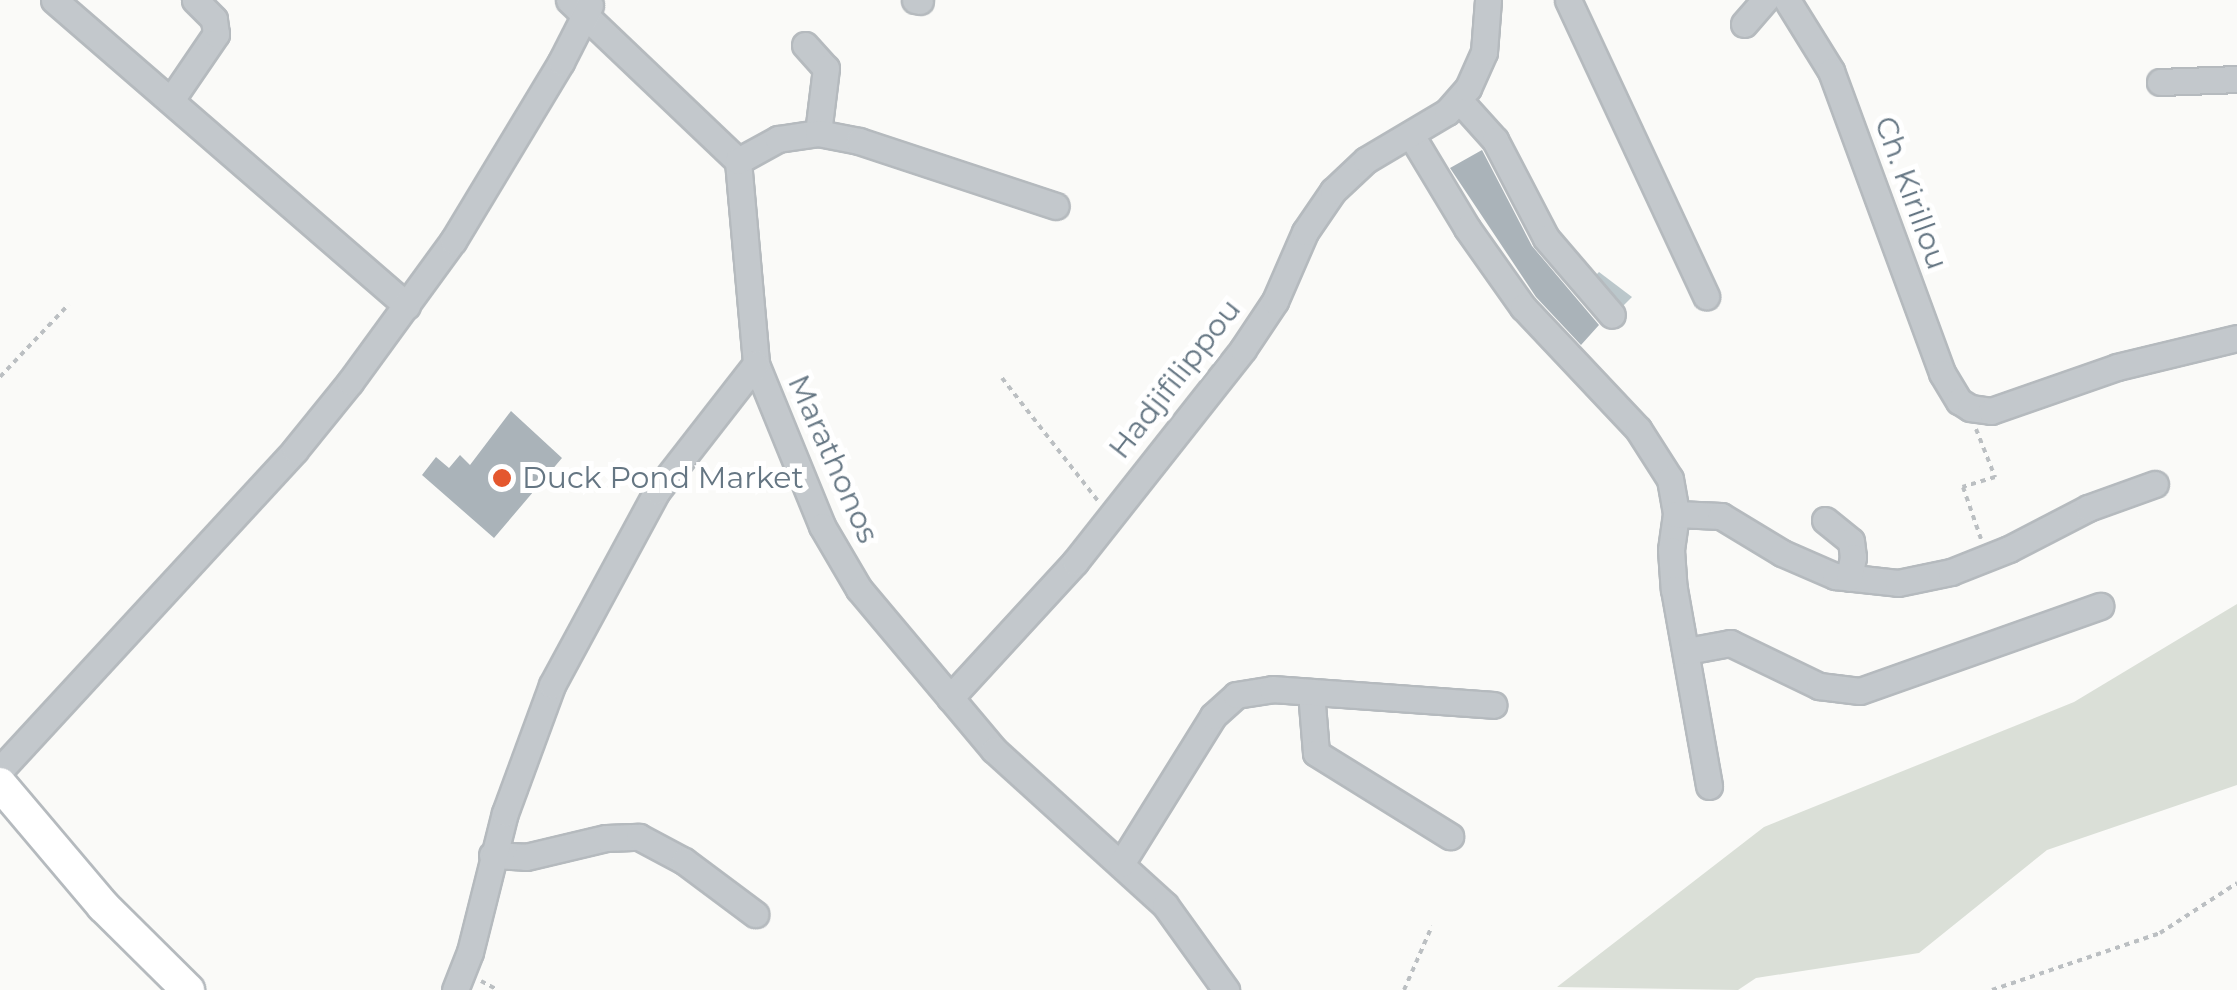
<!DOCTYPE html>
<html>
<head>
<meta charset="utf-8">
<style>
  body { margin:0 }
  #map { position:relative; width:2237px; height:990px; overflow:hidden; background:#fafaf8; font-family:Montserrat,sans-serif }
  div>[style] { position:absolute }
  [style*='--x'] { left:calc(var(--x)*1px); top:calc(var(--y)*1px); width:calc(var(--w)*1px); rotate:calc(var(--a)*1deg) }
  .green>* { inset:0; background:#dadfd7 }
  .water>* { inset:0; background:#bbc7cb }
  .building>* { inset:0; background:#aab3b9 }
  .path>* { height:4px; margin-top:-2px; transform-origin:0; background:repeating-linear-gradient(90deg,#bbbfc2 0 5px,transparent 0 10px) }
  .roads { filter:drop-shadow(2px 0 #b5babe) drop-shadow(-2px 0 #b5babe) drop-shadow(0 2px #b5babe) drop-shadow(0 -2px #b5babe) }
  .minor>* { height:25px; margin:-12.5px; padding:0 12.5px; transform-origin:12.5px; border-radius:12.5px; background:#c3c8cc }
  .major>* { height:32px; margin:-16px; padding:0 16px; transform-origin:16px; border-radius:16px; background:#fff }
  .dots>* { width:28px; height:28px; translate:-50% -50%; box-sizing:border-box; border:5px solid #fff; border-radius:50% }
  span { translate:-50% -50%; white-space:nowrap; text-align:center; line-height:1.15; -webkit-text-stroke:10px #fff; paint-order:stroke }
  .street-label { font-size:30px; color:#657683 }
  .poi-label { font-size:30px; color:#657683 }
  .left { translate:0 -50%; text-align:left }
</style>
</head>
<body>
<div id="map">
  <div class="green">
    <i style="clip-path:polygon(2237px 604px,2237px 785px,2047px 850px,1919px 953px,1756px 978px,1738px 990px,1557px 987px,1764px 827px,2074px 702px)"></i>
  </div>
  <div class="water">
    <i style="clip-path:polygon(1599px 272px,1632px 297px,1616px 313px,1591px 280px)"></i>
  </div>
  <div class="building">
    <i style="clip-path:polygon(1482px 150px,1532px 246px,1599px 325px,1581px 345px,1536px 297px,1450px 168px)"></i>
    <i style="clip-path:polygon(511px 411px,562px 458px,494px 538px,422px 475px,436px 457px,449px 468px,460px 455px,470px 465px)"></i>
  </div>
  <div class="path">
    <i style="--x:0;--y:377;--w:100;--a:-46.6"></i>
    <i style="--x:1002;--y:378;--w:156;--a:52"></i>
    <i style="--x:1976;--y:429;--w:52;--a:68.4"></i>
    <i style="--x:1995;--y:477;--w:34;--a:163"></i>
    <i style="--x:1963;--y:487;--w:55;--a:70.9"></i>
    <i style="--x:481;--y:981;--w:19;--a:28"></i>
    <i style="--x:1404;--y:990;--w:70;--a:-66.4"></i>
    <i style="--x:1992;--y:990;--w:177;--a:-18.7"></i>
    <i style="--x:2160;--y:933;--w:92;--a:-33"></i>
  </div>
  <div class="roads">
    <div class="minor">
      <i style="--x:54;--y:0;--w:467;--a:40.9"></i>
      <i style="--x:569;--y:0;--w:233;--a:43.6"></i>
      <i style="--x:738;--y:161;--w:204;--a:84.9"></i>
      <i style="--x:756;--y:364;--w:175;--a:67.8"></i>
      <i style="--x:822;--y:526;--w:73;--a:59.6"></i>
      <i style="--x:859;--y:589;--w:210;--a:50"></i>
      <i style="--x:994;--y:750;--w:231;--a:42.2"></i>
      <i style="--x:1165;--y:905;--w:105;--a:54.3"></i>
      <i style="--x:915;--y:0;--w:5;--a:11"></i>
      <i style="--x:1568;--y:0;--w:327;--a:65"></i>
      <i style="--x:1787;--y:0;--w:84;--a:58.2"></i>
      <i style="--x:1831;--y:71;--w:322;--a:69.8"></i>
      <i style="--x:1942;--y:373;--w:33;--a:59"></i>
      <i style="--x:1959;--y:401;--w:13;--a:32"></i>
      <i style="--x:1970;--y:408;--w:21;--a:8"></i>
      <i style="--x:1991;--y:411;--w:133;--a:-19.2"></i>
      <i style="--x:2117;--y:367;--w:123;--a:-13.6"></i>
      <i style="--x:1744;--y:24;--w:32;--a:-49"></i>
      <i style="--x:805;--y:45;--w:31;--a:48"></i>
      <i style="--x:826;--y:68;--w:65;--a:97"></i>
      <i style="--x:2160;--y:82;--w:77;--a:-2.2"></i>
      <i style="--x:171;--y:100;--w:80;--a:-55.7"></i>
      <i style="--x:216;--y:34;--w:15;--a:-98"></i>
      <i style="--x:214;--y:19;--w:27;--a:-135"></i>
      <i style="--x:1459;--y:100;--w:54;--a:48"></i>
      <i style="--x:1495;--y:140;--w:110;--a:62.5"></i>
      <i style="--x:1546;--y:238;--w:101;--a:49.4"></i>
      <i style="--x:1411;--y:135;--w:109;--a:58.9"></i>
      <i style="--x:1467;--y:228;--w:97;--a:54.7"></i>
      <i style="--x:1523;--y:307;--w:168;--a:46.7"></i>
      <i style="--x:1638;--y:429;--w:59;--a:57.4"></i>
      <i style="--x:1670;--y:479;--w:36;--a:80"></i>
      <i style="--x:1676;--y:514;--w:36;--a:98"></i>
      <i style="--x:1671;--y:550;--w:39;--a:86"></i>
      <i style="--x:1674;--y:589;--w:200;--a:79.9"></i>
      <i style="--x:738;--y:161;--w:46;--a:-28.8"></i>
      <i style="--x:778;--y:139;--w:40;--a:-8.5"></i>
      <i style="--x:818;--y:133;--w:42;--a:11"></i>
      <i style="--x:859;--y:141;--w:207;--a:18.3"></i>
      <i style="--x:1676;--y:514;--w:45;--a:2.5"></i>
      <i style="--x:1721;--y:516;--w:71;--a:31.2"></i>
      <i style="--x:1782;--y:553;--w:58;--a:23.5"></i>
      <i style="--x:1835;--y:576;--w:63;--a:6.3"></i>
      <i style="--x:1898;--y:583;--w:54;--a:-11.7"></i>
      <i style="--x:1951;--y:572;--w:62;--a:-21.6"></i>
      <i style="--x:2009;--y:549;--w:89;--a:-27.4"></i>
      <i style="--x:2088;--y:508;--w:71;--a:-19.7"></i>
      <i style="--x:1825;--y:520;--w:33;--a:39"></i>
      <i style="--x:1851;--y:541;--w:16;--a:83"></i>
      <i style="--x:1853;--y:557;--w:21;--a:101"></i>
      <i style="--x:1687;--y:651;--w:44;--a:-10.5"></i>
      <i style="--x:1730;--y:643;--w:99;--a:25.8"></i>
      <i style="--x:1819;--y:686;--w:41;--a:7"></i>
      <i style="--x:1860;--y:691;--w:255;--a:-19.5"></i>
      <i style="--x:1311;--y:692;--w:61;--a:85.3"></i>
      <i style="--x:1316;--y:753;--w:158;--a:31.8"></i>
      <i style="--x:950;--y:698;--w:185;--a:-47.4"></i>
      <i style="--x:1075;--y:562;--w:271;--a:-51.7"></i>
      <i style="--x:1243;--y:349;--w:58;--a:-56.3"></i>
      <i style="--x:1275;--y:301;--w:75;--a:-66.5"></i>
      <i style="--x:1305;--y:232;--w:50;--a:-55.7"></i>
      <i style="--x:1333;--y:191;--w:45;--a:-43.2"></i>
      <i style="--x:1366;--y:160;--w:94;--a:-30.7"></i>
      <i style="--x:1447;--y:112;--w:32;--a:-49"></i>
      <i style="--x:1468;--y:88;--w:39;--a:-66"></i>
      <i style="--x:1484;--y:52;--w:52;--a:-85.6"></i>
      <i style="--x:0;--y:770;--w:435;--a:-47.3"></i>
      <i style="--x:295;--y:450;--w:87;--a:-51"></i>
      <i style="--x:350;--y:382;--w:175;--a:-53.9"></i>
      <i style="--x:453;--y:241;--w:209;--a:-58.9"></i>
      <i style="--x:561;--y:62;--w:64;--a:-63"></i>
      <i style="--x:492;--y:855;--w:34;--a:3"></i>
      <i style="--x:526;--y:857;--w:82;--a:-13.4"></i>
      <i style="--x:606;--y:838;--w:33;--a:-2"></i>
      <i style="--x:639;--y:837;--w:51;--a:28.1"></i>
      <i style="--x:684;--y:861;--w:89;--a:36.7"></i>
      <i style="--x:1121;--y:864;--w:174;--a:-58.1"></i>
      <i style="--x:1213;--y:716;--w:31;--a:-42"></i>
      <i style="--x:1236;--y:695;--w:36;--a:-9"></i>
      <i style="--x:1272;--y:689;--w:222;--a:4.1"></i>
      <i style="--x:455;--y:990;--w:41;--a:-68.5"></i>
      <i style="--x:470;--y:952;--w:143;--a:-75.9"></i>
      <i style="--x:505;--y:813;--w:136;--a:-69.8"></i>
      <i style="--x:552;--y:685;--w:221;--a:-61.6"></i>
      <i style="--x:657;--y:491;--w:161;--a:-52.1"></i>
    </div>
    <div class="major">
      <i style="--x:0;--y:784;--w:160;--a:49.8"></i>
      <i style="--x:103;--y:906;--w:120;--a:44.7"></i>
    </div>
  </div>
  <div class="dots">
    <i style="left:502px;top:478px;background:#e4572e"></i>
  </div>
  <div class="street-label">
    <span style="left:1911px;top:193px;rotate:70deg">Ch. Kirillou</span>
    <span style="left:1175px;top:379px;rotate:-52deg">Hadjifilippou</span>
    <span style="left:833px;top:459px;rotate:66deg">Marathonos</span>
  </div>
  <div class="poi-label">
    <span class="left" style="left:522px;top:478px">Duck Pond Market</span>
  </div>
</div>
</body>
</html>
